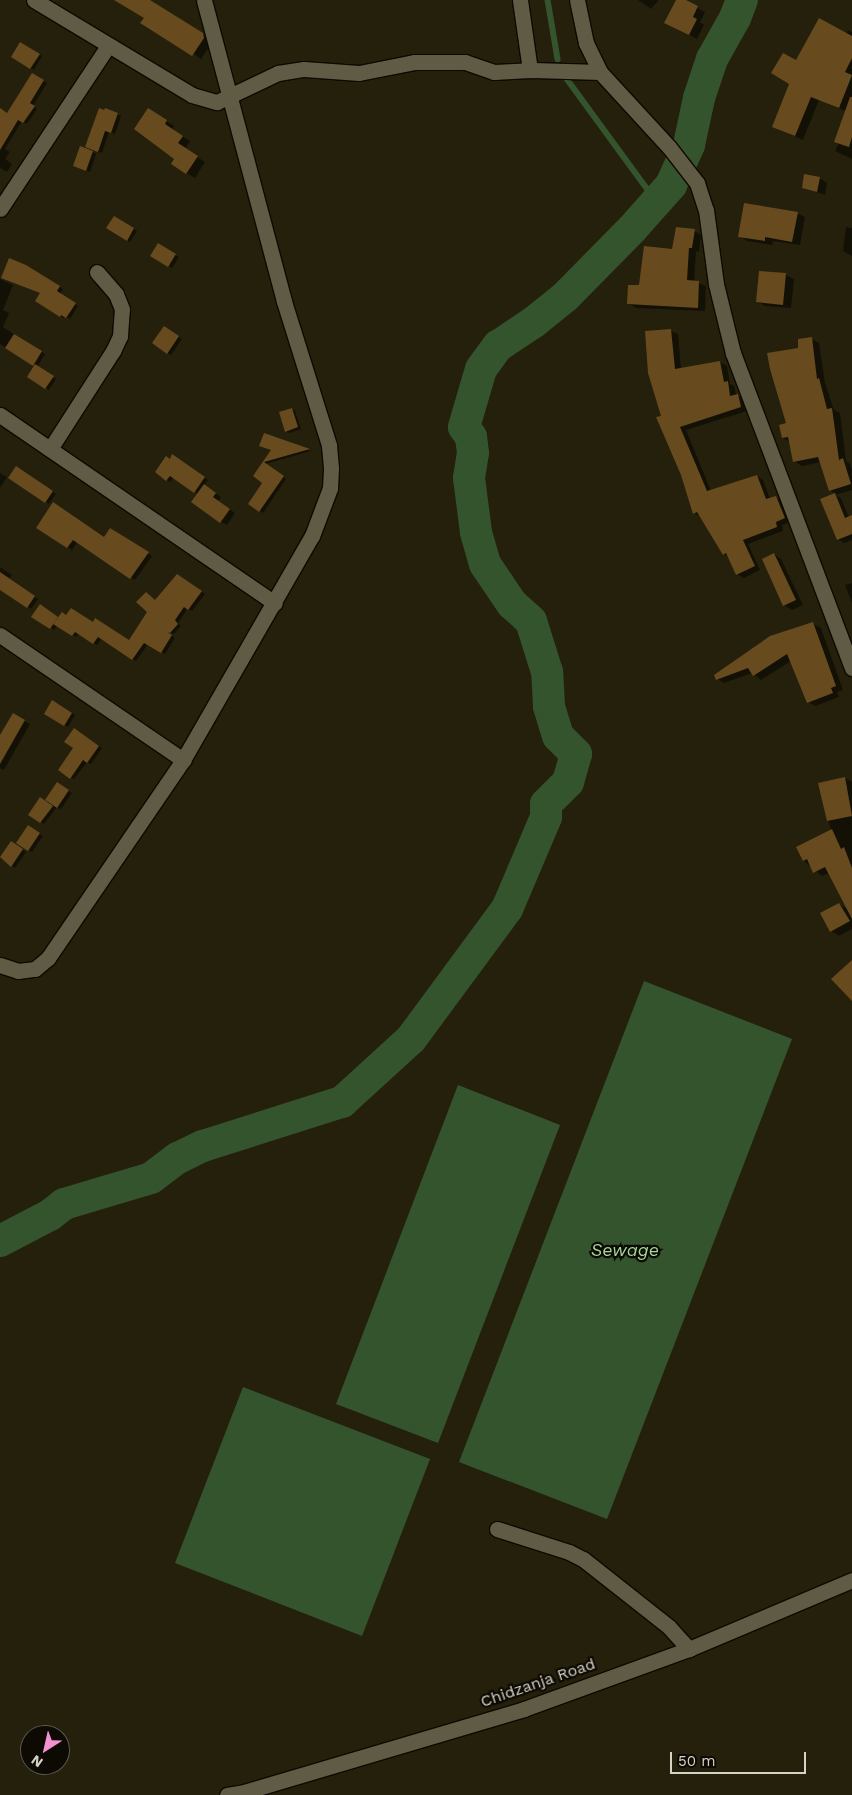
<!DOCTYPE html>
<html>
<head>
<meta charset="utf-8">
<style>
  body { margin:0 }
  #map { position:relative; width:852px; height:1795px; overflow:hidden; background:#25200c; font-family:"Work Sans",sans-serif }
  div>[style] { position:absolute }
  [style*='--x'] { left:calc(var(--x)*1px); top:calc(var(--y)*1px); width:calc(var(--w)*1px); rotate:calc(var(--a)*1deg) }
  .water>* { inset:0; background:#34542e }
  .shadow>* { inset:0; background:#0007 }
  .stream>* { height:5.5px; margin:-2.75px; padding:0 2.75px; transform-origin:2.75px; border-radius:2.75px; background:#34542e }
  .river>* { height:32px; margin:-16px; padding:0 16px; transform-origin:16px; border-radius:16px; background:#34542e }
  .building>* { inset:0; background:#684a1f }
  .roads { filter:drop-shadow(1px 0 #0e0900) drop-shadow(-1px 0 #0e0900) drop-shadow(0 1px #0e0900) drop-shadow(0 -1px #0e0900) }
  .minor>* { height:15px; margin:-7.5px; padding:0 7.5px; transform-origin:7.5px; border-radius:7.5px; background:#605b45 }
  span { translate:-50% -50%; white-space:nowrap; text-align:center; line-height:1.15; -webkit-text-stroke:4.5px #0c0a03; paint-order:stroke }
  .street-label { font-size:16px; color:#d5d2c6 }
  .water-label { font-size:18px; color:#a3d99b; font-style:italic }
  .north { position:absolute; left:20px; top:1725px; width:50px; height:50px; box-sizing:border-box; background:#0c0a03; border:1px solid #5c5a51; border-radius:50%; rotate:215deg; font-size:14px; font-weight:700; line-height:20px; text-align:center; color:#d5d2c6 }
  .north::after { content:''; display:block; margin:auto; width:18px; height:22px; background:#f491d3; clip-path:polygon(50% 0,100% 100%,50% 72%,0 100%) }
  .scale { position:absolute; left:670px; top:1752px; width:136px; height:22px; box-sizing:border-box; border:2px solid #d5d2c6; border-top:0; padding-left:6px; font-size:15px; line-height:18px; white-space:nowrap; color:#d5d2c6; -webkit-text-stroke:4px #0c0a03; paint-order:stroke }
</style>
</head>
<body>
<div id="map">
  <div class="water">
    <i style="clip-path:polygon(644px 981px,792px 1039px,607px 1519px,459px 1462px)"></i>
    <i style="clip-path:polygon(458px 1085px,560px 1125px,438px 1443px,336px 1404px)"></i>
    <i style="clip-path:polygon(243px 1387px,430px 1459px,362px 1636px,175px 1563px)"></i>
  </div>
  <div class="shadow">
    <i style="clip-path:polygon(130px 0,149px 0,211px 39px,212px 42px,201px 59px,145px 18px)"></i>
    <i style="clip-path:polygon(638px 0,659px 0,651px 9px)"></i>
    <i style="clip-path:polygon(677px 0,683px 0,705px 12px,700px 22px,704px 25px,697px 39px,674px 27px)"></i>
    <i style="clip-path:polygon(848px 30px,852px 32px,852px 98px,846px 111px,819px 100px,803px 140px,781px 130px,797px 62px,846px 34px)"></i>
    <i style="clip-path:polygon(21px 43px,42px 56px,34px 70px,12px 57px)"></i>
    <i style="clip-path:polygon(32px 74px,47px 83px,33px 106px,37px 109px,27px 124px,22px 121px,5px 149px,10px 152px,5px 159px,12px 164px,7px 172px,0 168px,0 110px,7px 114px)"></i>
    <i style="clip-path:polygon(106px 109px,121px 116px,115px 134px,109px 132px,102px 153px,90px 149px)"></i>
    <i style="clip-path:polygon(156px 114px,174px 126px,172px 130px,190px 141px,185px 149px,205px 162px,195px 178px,172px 164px,176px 158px)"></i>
    <i style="clip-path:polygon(852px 118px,852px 159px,835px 151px)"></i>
    <i style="clip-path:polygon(93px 152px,96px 154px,90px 172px,78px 168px)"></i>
    <i style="clip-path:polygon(819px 178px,827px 183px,825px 195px,803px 187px)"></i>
    <i style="clip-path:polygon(797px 213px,805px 217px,800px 245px,773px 241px,772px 245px,747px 241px,740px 236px)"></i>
    <i style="clip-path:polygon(114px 217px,137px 231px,130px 242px,108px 228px)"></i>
    <i style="clip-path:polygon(846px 227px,852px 228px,852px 256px,843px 251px)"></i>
    <i style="clip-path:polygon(694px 231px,701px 235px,699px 252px,696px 251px,694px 282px,706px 286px,705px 311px,636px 308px,628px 303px,641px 286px)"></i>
    <i style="clip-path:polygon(158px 245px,179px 257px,172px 268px,152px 256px)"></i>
    <i style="clip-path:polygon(25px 266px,63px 289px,60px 294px,78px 306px,70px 319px,65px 316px,64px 318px,37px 301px,42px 293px)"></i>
    <i style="clip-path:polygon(786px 275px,794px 279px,791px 308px,765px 306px,757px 301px)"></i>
    <i style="clip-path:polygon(0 279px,13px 285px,3px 310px,9px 313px,3px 327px,45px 354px,37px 367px,56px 379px,49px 390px,29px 377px,36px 366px,0 344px)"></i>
    <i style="clip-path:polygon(164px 327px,182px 339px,171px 355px,167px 353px)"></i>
    <i style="clip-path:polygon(671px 331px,678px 334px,681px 369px,720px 362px,727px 366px,730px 384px,734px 386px,736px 395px,744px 399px,747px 411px,686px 430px,711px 491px,757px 476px,763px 480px,770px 499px,776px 497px,783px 501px,791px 522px,782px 525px,783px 531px,748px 544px,760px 570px,744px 578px,737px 574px,729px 557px,723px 554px,701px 517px,694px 513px,663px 417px)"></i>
    <i style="clip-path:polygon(812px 339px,819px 343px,825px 383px,834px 410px,840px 413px,846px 461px,850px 464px,852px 470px,852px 490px,836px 495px,841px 498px,849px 518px,852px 517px,852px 540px,844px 543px,838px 539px,822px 500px,836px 494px,830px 490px,821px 462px,802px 466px,794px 461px,790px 442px,783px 438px,788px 424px,799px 349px)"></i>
    <i style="clip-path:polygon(292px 409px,295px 411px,301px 429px,289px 433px,286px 431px)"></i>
    <i style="clip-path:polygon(265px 435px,311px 451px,265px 464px,286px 479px,263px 513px,260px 511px,264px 482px,254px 476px,272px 450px,261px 446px)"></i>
    <i style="clip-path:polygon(176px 458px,208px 480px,204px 485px,221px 497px,218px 501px,235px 513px,227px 525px,221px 522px,198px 494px,174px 477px,170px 482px,156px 472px)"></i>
    <i style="clip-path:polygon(20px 469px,56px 494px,49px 504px,45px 502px)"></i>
    <i style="clip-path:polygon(0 473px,7px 477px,0 488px)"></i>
    <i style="clip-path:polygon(38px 527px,105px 539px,111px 529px,152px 556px,135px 580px,78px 541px,72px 550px)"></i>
    <i style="clip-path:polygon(774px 554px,781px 559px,803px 605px,792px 610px,784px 605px)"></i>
    <i style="clip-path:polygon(0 567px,12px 575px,9px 579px,38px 599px,31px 609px,0 588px)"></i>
    <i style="clip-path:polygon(181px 577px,205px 594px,192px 611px,188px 608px,178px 623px,181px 626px,174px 634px,166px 631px,175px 638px,165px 654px,148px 644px,136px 661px,102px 638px,97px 645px,79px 633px,76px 637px,57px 625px,54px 630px,33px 616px,40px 606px,59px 619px,66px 617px,93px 623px,129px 642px,155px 601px)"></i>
    <i style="clip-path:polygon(852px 583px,852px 603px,845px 585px)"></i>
    <i style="clip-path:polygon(813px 624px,821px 628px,843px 690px,837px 692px,839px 697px,815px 706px,808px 702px,791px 661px,761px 680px,752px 673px,724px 683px,717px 679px)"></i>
    <i style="clip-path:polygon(53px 702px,75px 715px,68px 727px,46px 713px)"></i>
    <i style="clip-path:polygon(13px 715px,30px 724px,4px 770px,0 768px,0 738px)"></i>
    <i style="clip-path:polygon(77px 731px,102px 748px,91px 764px,87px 762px,74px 779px,71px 778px)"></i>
    <i style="clip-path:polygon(845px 778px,852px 782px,852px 907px,829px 873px,822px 876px,803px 860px,831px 831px,820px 784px)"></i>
    <i style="clip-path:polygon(57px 784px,72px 793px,61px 809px,57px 807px,44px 824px,30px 814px,45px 801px)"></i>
    <i style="clip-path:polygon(28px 827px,43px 836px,32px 852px,28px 850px)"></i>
    <i style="clip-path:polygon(12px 842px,26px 852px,15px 868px,1px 858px)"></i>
    <i style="clip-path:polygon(839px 904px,847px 909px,852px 917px,852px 929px,839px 936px,831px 931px)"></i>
  </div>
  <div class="stream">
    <i style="--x:548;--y:0;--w:60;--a:80.4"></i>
    <i style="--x:565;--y:76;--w:155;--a:53.9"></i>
  </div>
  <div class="river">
    <i style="--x:0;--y:1241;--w:56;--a:-27.5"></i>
    <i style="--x:50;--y:1215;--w:18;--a:-38"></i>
    <i style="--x:64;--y:1204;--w:91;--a:-16.6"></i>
    <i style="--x:151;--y:1178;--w:34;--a:-37"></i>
    <i style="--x:178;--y:1158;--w:28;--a:-26"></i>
    <i style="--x:203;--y:1146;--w:146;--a:-17.6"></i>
    <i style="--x:342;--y:1102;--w:93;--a:-42.4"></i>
    <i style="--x:411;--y:1039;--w:162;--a:-53.6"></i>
    <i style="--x:507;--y:909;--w:100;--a:-67"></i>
    <i style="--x:546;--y:817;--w:13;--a:-90"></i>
    <i style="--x:546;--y:804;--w:31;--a:-45"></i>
    <i style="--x:568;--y:782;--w:29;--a:-74"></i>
    <i style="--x:576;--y:754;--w:25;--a:-135"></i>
    <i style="--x:558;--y:736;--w:31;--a:-107"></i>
    <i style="--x:549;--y:706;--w:34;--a:-93"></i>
    <i style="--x:547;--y:672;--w:53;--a:-107.4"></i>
    <i style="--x:531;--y:621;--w:25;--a:-138"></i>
    <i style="--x:512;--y:604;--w:48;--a:-124"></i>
    <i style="--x:485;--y:564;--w:33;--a:-106"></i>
    <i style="--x:476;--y:532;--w:54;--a:-97.4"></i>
    <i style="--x:469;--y:478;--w:25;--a:-81"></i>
    <i style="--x:473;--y:453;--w:16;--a:-97"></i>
    <i style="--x:471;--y:437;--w:12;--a:-125"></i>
    <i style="--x:464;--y:427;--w:60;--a:-73.7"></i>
    <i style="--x:481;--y:369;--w:29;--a:-54"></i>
    <i style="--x:498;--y:346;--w:43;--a:-33.7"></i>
    <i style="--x:534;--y:322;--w:40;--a:-39"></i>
    <i style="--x:565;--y:297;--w:95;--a:-45.4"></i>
    <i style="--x:632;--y:229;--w:59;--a:-48.4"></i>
    <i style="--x:671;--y:185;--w:44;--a:-65.8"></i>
    <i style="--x:689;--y:145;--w:48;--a:-78"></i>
    <i style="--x:699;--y:98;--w:41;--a:-71.6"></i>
    <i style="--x:712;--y:59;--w:47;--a:-60.7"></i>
    <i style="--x:735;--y:18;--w:19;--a:-69"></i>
  </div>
  <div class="building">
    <i style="clip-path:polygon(114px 0,150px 0,203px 33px,204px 38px,192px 56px,140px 23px,144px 18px)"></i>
    <i style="clip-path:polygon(676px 0,686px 0,698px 6px,693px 17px,697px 19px,689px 35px,664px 23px)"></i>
    <i style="clip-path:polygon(819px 18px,852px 36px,852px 58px,845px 72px,852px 75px,839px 108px,811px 97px,795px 136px,772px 127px,789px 84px,771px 73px,783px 53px,796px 60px)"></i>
    <i style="clip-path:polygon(20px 42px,40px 54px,30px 69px,11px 57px)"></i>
    <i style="clip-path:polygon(32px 73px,44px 80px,30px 103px,35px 106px,23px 123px,18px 120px,0 150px,0 108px,7px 113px)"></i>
    <i style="clip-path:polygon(850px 97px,852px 97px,852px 137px,849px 147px,834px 142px)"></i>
    <i style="clip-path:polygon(99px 108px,104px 110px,105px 108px,118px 113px,111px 133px,105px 131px,98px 152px,85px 147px)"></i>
    <i style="clip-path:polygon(148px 108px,167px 120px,165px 124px,183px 136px,178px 143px,198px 156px,186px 174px,171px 164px,174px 159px,134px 129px)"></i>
    <i style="clip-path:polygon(80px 146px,93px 151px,86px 171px,73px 166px)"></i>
    <i style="clip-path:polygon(804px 174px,820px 177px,817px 192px,802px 188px)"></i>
    <i style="clip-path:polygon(744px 203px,798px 212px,792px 242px,765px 237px,765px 241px,738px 237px)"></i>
    <i style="clip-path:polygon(114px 216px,134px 228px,127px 241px,106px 228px)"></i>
    <i style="clip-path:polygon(676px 227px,695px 229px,692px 248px,689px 248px,687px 280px,699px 281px,698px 308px,627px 304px,628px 285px,639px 285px,644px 246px,672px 249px)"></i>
    <i style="clip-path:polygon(158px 243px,176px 254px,168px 267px,150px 256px)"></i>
    <i style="clip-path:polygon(9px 258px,26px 265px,60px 286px,57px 291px,76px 303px,66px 318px,61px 315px,60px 317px,35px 301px,40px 293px,1px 278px)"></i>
    <i style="clip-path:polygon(759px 271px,786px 273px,783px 305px,756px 302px)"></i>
    <i style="clip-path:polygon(164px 326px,179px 336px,167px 354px,152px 343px)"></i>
    <i style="clip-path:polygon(671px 329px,675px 369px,720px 361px,724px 382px,728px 381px,730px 396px,738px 394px,741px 407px,680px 427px,707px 491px,757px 475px,766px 499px,776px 496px,785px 518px,776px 522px,777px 527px,743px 540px,755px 566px,736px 575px,726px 553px,723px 555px,697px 512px,693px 514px,681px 475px,656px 417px,661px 416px,648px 373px,645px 331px)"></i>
    <i style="clip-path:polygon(14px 334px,42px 351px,33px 366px,5px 348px)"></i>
    <i style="clip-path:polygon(812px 337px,817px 379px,819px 378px,827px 409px,832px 408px,839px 460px,843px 458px,851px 484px,829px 491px,818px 457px,793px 462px,788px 437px,782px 438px,779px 425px,786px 423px,770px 369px,767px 353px,798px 348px,798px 339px)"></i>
    <i style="clip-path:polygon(35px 364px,54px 376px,45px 389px,27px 377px)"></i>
    <i style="clip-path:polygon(292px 408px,298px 427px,285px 432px,279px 412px)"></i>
    <i style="clip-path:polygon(264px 433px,310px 449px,264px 462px,284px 476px,259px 512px,248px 504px,262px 483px,253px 476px,271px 450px,259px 446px)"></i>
    <i style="clip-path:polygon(172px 454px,205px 477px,194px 493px,170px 476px,166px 481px,155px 472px,166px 456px,170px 459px)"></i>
    <i style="clip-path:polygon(16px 466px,53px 491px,45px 503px,8px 478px)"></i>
    <i style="clip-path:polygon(204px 484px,216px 493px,213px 497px,230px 509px,220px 523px,191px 502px)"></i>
    <i style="clip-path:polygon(835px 493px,845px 518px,852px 515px,852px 534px,837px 540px,820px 499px)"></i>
    <i style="clip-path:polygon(53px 502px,104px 537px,110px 528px,149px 552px,130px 579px,73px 540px,67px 548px,36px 528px)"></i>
    <i style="clip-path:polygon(774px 553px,796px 600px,783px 606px,762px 559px)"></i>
    <i style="clip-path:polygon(0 572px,35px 596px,27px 608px,0 590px)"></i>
    <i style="clip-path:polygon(177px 574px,202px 591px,188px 610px,184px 607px,175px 620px,178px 624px,170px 633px,167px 632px,172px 635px,161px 653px,144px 643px,132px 660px,98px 637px,93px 644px,75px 632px,72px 636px,53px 624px,62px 612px,66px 615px,71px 608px,93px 622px,95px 618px,129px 640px,147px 612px,136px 602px,146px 592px,155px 600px)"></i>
    <i style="clip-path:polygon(40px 604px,58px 617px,50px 629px,31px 617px)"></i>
    <i style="clip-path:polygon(813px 622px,836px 686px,831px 688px,833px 693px,807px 703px,787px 654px,753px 676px,748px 668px,716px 680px,714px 675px,770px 636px)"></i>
    <i style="clip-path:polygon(52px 700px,72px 713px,64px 726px,44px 714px)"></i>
    <i style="clip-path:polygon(13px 713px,25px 720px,0 764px,0 735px)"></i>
    <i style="clip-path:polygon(74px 728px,99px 746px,87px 763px,83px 760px,70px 779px,58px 770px,73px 748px,64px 742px)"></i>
    <i style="clip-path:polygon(845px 777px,852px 816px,827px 821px,818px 783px)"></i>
    <i style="clip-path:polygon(57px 782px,69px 790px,57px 808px,45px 800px)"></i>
    <i style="clip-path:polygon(40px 797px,53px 806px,40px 823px,28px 815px)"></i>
    <i style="clip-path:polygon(28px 825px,40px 833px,28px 851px,16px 843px)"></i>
    <i style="clip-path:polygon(832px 829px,841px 849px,844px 847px,852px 868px,852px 919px,825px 867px,813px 873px,807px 859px,803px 861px,796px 847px)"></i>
    <i style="clip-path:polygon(11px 841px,23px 849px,11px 867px,0 857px)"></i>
    <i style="clip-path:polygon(839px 903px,850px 921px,830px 932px,820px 913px)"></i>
    <i style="clip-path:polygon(852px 960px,852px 1001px,831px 979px)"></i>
  </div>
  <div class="roads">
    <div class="minor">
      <i style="--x:34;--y:0;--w:184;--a:31"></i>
      <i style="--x:192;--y:95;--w:26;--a:16"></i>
      <i style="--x:217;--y:102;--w:68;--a:-25.4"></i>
      <i style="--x:278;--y:73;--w:26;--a:-9"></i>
      <i style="--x:304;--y:69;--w:55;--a:4.2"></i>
      <i style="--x:359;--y:73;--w:56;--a:-11.3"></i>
      <i style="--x:414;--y:62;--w:51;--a:0"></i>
      <i style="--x:465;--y:62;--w:31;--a:19"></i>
      <i style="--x:494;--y:72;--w:36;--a:-3"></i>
      <i style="--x:530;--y:70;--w:70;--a:1.6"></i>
      <i style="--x:520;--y:0;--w:71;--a:81.9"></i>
      <i style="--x:577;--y:0;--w:44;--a:78.2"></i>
      <i style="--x:586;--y:43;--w:32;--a:64"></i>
      <i style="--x:600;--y:72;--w:102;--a:47.4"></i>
      <i style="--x:669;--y:147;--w:46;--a:52.1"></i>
      <i style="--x:697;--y:183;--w:28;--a:72"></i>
      <i style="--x:706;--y:210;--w:75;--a:82.3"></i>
      <i style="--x:716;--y:284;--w:71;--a:76.2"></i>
      <i style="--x:733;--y:353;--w:337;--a:69.3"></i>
      <i style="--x:0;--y:209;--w:196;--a:-56.5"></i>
      <i style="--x:0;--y:415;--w:333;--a:34.4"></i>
      <i style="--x:50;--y:449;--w:117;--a:-57.3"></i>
      <i style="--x:113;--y:351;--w:17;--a:-65"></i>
      <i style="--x:120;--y:336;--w:27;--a:-86"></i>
      <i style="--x:122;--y:309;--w:16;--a:-112"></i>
      <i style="--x:116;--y:294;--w:29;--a:-131"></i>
      <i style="--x:0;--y:635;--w:222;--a:34.3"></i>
      <i style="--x:0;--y:965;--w:19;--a:18"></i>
      <i style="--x:18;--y:971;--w:17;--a:-7"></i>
      <i style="--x:35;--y:969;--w:17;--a:-40"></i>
      <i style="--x:48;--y:958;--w:240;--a:-55.7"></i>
      <i style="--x:183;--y:760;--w:258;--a:-60.1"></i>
      <i style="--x:312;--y:536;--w:51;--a:-69.4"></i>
      <i style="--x:330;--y:488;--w:20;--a:-87"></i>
      <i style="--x:331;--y:468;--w:23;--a:-95"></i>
      <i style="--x:329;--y:445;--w:151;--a:-107.4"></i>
      <i style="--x:284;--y:301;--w:311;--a:-104.9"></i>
      <i style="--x:497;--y:1529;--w:76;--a:17.7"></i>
      <i style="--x:569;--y:1552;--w:16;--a:27"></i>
      <i style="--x:583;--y:1559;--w:110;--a:38.3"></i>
      <i style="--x:669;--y:1627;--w:30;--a:48"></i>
      <i style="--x:227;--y:1795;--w:17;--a:-10"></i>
      <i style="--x:244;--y:1792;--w:292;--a:-16.5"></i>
      <i style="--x:524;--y:1709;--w:176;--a:-20"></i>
      <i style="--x:689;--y:1649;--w:177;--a:-22.9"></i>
    </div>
  </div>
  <div class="street-label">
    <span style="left:538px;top:1683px;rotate:-19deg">Chidzanja Road</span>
  </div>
  <div class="water-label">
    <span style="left:625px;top:1250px">Sewage</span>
  </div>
  <div class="north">N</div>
  <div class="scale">50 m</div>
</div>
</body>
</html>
